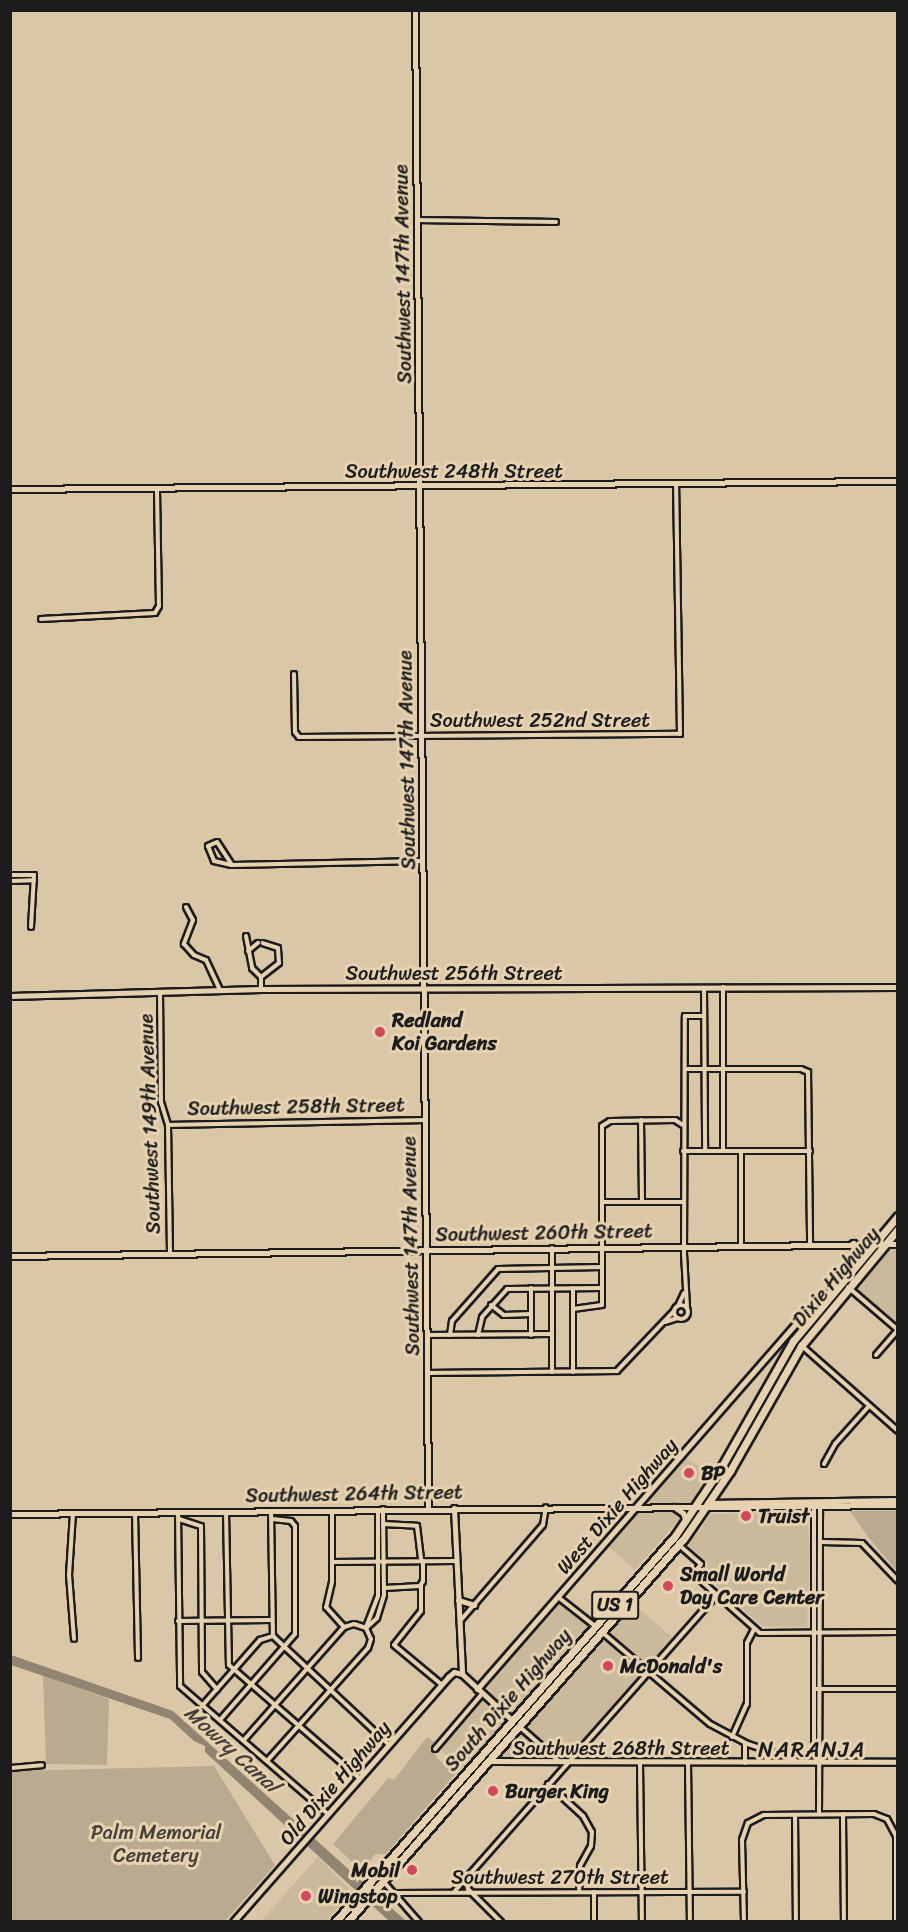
<!DOCTYPE html>
<html>
<head>
<meta charset="utf-8">
<style>
  body { margin:0 }
  #map { position:relative; width:908px; height:1932px; overflow:hidden; background:#dac7a7; font-family:Sriracha,sans-serif }
  div>[style] { position:absolute }
  [style*='--x'] { left:calc(var(--x)*1px); top:calc(var(--y)*1px); width:calc(var(--w)*1px); rotate:calc(var(--a)*1deg) }
  .built>* { inset:0; background:#cab99b }
  .green>* { inset:0; background:#baab90 }
  .water>* { inset:0; background:#918572 }
  .roads { filter:drop-shadow(2px 0 #1c1c1c) drop-shadow(-2px 0 #1c1c1c) drop-shadow(0 2px #1c1c1c) drop-shadow(0 -2px #1c1c1c) }
  .minor>* { height:4px; margin:-2px; padding:0 2px; transform-origin:2px; border-radius:2px; background:#e6d2b0 }
  .minor>.ring { margin:-2px; padding:0; box-sizing:content-box; background:none; border:4px solid #e6d2b0; border-radius:50% }
  .tertiary>* { height:5px; margin:-2.5px; padding:0 2.5px; transform-origin:2.5px; border-radius:2.5px; background:#e6d2b0 }
  .secondary>* { height:5px; margin:-2.5px; padding:0 2.5px; transform-origin:2.5px; border-radius:2.5px; background:#e6d2b0 }
  .trunk>* { height:7px; margin:-3.5px; padding:0 3.5px; transform-origin:3.5px; border-radius:3.5px; background:#e6d2b0 }
  .dots>* { width:16px; height:16px; translate:-50% -50%; box-sizing:border-box; border:3px solid #e6d2b0; border-radius:50% }
  span { translate:-50% -50%; white-space:nowrap; text-align:center; line-height:1.15; -webkit-text-stroke:6px #e6d2b0; paint-order:stroke }
  .shield-label span { padding:2px 4px; background:#e6d2b0; border:2px solid; border-radius:4px; -webkit-text-stroke-width:0 }
  .shield-label { font-size:18px; color:#1c1c1c; font-weight:700 }
  .street-label { font-size:20px; color:#1c1c1c }
  .poi-label { font-size:20px; color:#1c1c1c; font-weight:700 }
  .left { translate:0 -50%; text-align:left }
  .right { translate:-100% -50%; text-align:right }
  .park-label { font-size:20px; color:#444039 }
  .water-label { font-size:21px; color:#45413a; font-style:italic }
  .quarter-label { font-size:22px; color:#1c1c1c; letter-spacing:1.5px }
  .frame { position:absolute; inset:0; border:12px solid #1c1c1c; pointer-events:none }
</style>
</head>
<body>
<div id="map">
  <div class="built">
    <i style="clip-path:polygon(889px 1250px,897px 1250px,897px 1325px,855px 1289px)"></i>
    <i style="clip-path:polygon(686px 1458px,710px 1473px,681px 1517px,635px 1570px,608px 1546px)"></i>
    <i style="clip-path:polygon(806px 1513px,810px 1547px,807px 1627px,762px 1626px,701px 1573px,709px 1564px,688px 1545px,711px 1514px)"></i>
    <i style="clip-path:polygon(621px 1593px,673px 1638px,567px 1759px,476px 1758px,464px 1771px,440px 1749px,492px 1691px,475px 1683px,553px 1595px,591px 1628px)"></i>
    <i style="clip-path:polygon(318px 1857px,352px 1892px,326px 1921px,261px 1921px)"></i>
  </div>
  <div class="green">
    <i style="clip-path:polygon(850px 1511px,897px 1511px,897px 1571px,868px 1537px)"></i>
    <i style="clip-path:polygon(43px 1676px,109px 1699px,107px 1765px,46px 1764px)"></i>
    <i style="clip-path:polygon(427px 1737px,437px 1744px,433px 1748px,437px 1758px,455px 1774px,386px 1854px,375px 1854px,363px 1872px,333px 1844px,388px 1778px,394px 1780px)"></i>
    <i style="clip-path:polygon(214px 1766px,275px 1865px,225px 1921px,11px 1921px,11px 1771px)"></i>
  </div>
  <div class="water">
    <i style="clip-path:polygon(11px 1655px,173px 1711px,406px 1921px,389px 1921px,205px 1752px,205px 1746px,194px 1741px,170px 1719px,11px 1665px)"></i>
  </div>
  <div class="roads">
    <div class="minor">
      <i style="--x:417;--y:220;--w:139;--a:0.8"></i>
      <i style="--x:41;--y:619;--w:114;--a:-3"></i>
      <i style="--x:155;--y:613;--w:8;--a:-60"></i>
      <i style="--x:159;--y:606;--w:118;--a:-91"></i>
      <i style="--x:294;--y:674;--w:58;--a:89"></i>
      <i style="--x:295;--y:732;--w:6;--a:51"></i>
      <i style="--x:299;--y:737;--w:381;--a:-0.5"></i>
      <i style="--x:680;--y:734;--w:250;--a:-90.9"></i>
      <i style="--x:232;--y:865;--w:27;--a:-123"></i>
      <i style="--x:217;--y:842;--w:10;--a:156"></i>
      <i style="--x:208;--y:846;--w:16;--a:68"></i>
      <i style="--x:214;--y:861;--w:18;--a:13"></i>
      <i style="--x:232;--y:865;--w:191;--a:-1.2"></i>
      <i style="--x:10;--y:875;--w:24;--a:0"></i>
      <i style="--x:34;--y:875;--w:52;--a:93.3"></i>
      <i style="--x:10;--y:881;--w:24;--a:-2"></i>
      <i style="--x:186;--y:907;--w:15;--a:62"></i>
      <i style="--x:193;--y:920;--w:26;--a:111"></i>
      <i style="--x:184;--y:944;--w:15;--a:48"></i>
      <i style="--x:194;--y:955;--w:13;--a:23"></i>
      <i style="--x:206;--y:960;--w:33;--a:65"></i>
      <i style="--x:246;--y:936;--w:33;--a:79"></i>
      <i style="--x:252;--y:968;--w:13;--a:45"></i>
      <i style="--x:261;--y:977;--w:12;--a:90"></i>
      <i style="--x:248;--y:951;--w:13;--a:-39"></i>
      <i style="--x:261;--y:977;--w:23;--a:-38"></i>
      <i style="--x:279;--y:963;--w:15;--a:-94"></i>
      <i style="--x:278;--y:948;--w:16;--a:-162"></i>
      <i style="--x:723;--y:987;--w:164;--a:90"></i>
      <i style="--x:704;--y:988;--w:163;--a:89.6"></i>
      <i style="--x:160;--y:992;--w:110;--a:89.5"></i>
      <i style="--x:161;--y:1102;--w:24;--a:73"></i>
      <i style="--x:168;--y:1125;--w:129;--a:89.1"></i>
      <i style="--x:685;--y:1069;--w:116;--a:0"></i>
      <i style="--x:801;--y:1069;--w:8;--a:23"></i>
      <i style="--x:808;--y:1072;--w:173;--a:89.3"></i>
      <i style="--x:641;--y:1120;--w:82;--a:89.3"></i>
      <i style="--x:168;--y:1125;--w:257;--a:-1.1"></i>
      <i style="--x:683;--y:1151;--w:127;--a:0"></i>
      <i style="--x:741;--y:1151;--w:95;--a:90"></i>
      <i style="--x:602;--y:1202;--w:81;--a:0"></i>
      <i style="--x:552;--y:1248;--w:124;--a:90"></i>
      <i style="--x:848;--y:1287;--w:66;--a:40.7"></i>
      <i style="--x:531;--y:1288;--w:47;--a:90"></i>
      <i style="--x:573;--y:1288;--w:84;--a:90"></i>
      <i class="ring" style="left:674px;top:1305px;width:10px;height:10px"></i>
      <i style="--x:491;--y:1305;--w:16;--a:38"></i>
      <i style="--x:504;--y:1315;--w:27;--a:-2"></i>
      <i style="--x:678;--y:1306;--w:14;--a:-65"></i>
      <i style="--x:687;--y:1307;--w:53;--a:-93.2"></i>
      <i style="--x:684;--y:1254;--w:238;--a:-89.8"></i>
      <i style="--x:685;--y:1016;--w:19;--a:0"></i>
      <i style="--x:573;--y:1309;--w:29;--a:-8"></i>
      <i style="--x:602;--y:1305;--w:179;--a:-90"></i>
      <i style="--x:602;--y:1126;--w:9;--a:-32"></i>
      <i style="--x:610;--y:1121;--w:65;--a:-0.9"></i>
      <i style="--x:675;--y:1120;--w:9;--a:32"></i>
      <i style="--x:665;--y:1322;--w:13;--a:-18"></i>
      <i style="--x:427;--y:1335;--w:125;--a:-0.5"></i>
      <i style="--x:450;--y:1335;--w:14;--a:-82"></i>
      <i style="--x:452;--y:1321;--w:69;--a:-48.5"></i>
      <i style="--x:498;--y:1269;--w:104;--a:-1.1"></i>
      <i style="--x:478;--y:1335;--w:18;--a:-77"></i>
      <i style="--x:482;--y:1317;--w:38;--a:-48"></i>
      <i style="--x:507;--y:1289;--w:95;--a:-0.6"></i>
      <i style="--x:802;--y:1346;--w:128;--a:41.5"></i>
      <i style="--x:876;--y:1355;--w:33;--a:-49"></i>
      <i style="--x:427;--y:1373;--w:190;--a:-0.6"></i>
      <i style="--x:617;--y:1371;--w:83;--a:-46.5"></i>
      <i style="--x:824;--y:1464;--w:23;--a:-61"></i>
      <i style="--x:835;--y:1444;--w:51;--a:-48.2"></i>
      <i style="--x:814;--y:1506;--w:246;--a:90"></i>
      <i style="--x:814;--y:1752;--w:11;--a:68"></i>
      <i style="--x:378;--y:1510;--w:86;--a:90"></i>
      <i style="--x:378;--y:1596;--w:34;--a:111"></i>
      <i style="--x:366;--y:1628;--w:15;--a:-42"></i>
      <i style="--x:377;--y:1618;--w:24;--a:-73"></i>
      <i style="--x:384;--y:1595;--w:86;--a:-90.7"></i>
      <i style="--x:271;--y:1511;--w:125;--a:89.1"></i>
      <i style="--x:273;--y:1636;--w:158;--a:43.2"></i>
      <i style="--x:332;--y:1511;--w:71;--a:90"></i>
      <i style="--x:332;--y:1582;--w:26;--a:103"></i>
      <i style="--x:326;--y:1607;--w:27;--a:48"></i>
      <i style="--x:178;--y:1512;--w:174;--a:89.3"></i>
      <i style="--x:180;--y:1686;--w:196;--a:40.9"></i>
      <i style="--x:226;--y:1512;--w:153;--a:88.9"></i>
      <i style="--x:229;--y:1665;--w:172;--a:41"></i>
      <i style="--x:73;--y:1513;--w:62;--a:93.7"></i>
      <i style="--x:69;--y:1575;--w:64;--a:85.5"></i>
      <i style="--x:135;--y:1513;--w:145;--a:88.8"></i>
      <i style="--x:179;--y:1519;--w:23;--a:18"></i>
      <i style="--x:201;--y:1526;--w:146;--a:89.6"></i>
      <i style="--x:202;--y:1672;--w:23;--a:49"></i>
      <i style="--x:383;--y:1524;--w:34;--a:3"></i>
      <i style="--x:417;--y:1526;--w:35;--a:83"></i>
      <i style="--x:821;--y:1542;--w:41;--a:1.4"></i>
      <i style="--x:862;--y:1543;--w:52;--a:46.5"></i>
      <i style="--x:679;--y:1545;--w:29;--a:41"></i>
      <i style="--x:701;--y:1564;--w:9;--a:126"></i>
      <i style="--x:696;--y:1571;--w:9;--a:69"></i>
      <i style="--x:699;--y:1579;--w:81;--a:41.5"></i>
      <i style="--x:760;--y:1633;--w:138;--a:-0.4"></i>
      <i style="--x:332;--y:1562;--w:124;--a:-0.5"></i>
      <i style="--x:421;--y:1585;--w:26;--a:90"></i>
      <i style="--x:421;--y:1611;--w:43;--a:128.5"></i>
      <i style="--x:394;--y:1645;--w:61;--a:39.7"></i>
      <i style="--x:384;--y:1588;--w:36;--a:-3"></i>
      <i style="--x:420;--y:1586;--w:6;--a:-59"></i>
      <i style="--x:423;--y:1581;--w:20;--a:-90"></i>
      <i style="--x:558;--y:1597;--w:47;--a:38.1"></i>
      <i style="--x:178;--y:1621;--w:93;--a:-0.6"></i>
      <i style="--x:460;--y:1621;--w:127;--a:-49.2"></i>
      <i style="--x:543;--y:1525;--w:18;--a:-81"></i>
      <i style="--x:603;--y:1633;--w:140;--a:40.4"></i>
      <i style="--x:710;--y:1724;--w:40;--a:28"></i>
      <i style="--x:745;--y:1743;--w:53;--a:18.8"></i>
      <i style="--x:814;--y:1689;--w:84;--a:0"></i>
      <i style="--x:202;--y:1706;--w:88;--a:-48.7"></i>
      <i style="--x:260;--y:1640;--w:14;--a:-17"></i>
      <i style="--x:220;--y:1720;--w:114;--a:-48.9"></i>
      <i style="--x:295;--y:1634;--w:108;--a:-90"></i>
      <i style="--x:295;--y:1526;--w:6;--a:-129"></i>
      <i style="--x:291;--y:1521;--w:19;--a:-174"></i>
      <i style="--x:520;--y:1727;--w:53;--a:41.2"></i>
      <i style="--x:732;--y:1737;--w:36;--a:-66"></i>
      <i style="--x:747;--y:1704;--w:61;--a:-90"></i>
      <i style="--x:747;--y:1643;--w:16;--a:-63"></i>
      <i style="--x:244;--y:1740;--w:151;--a:-48.5"></i>
      <i style="--x:344;--y:1627;--w:10;--a:-17"></i>
      <i style="--x:354;--y:1624;--w:13;--a:18"></i>
      <i style="--x:366;--y:1628;--w:12;--a:66"></i>
      <i style="--x:371;--y:1639;--w:9;--a:108"></i>
      <i style="--x:368;--y:1648;--w:150;--a:131.8"></i>
      <i style="--x:435;--y:1749;--w:72;--a:-49.5"></i>
      <i style="--x:640;--y:1763;--w:159;--a:89.3"></i>
      <i style="--x:688;--y:1763;--w:159;--a:89.3"></i>
      <i style="--x:745;--y:1763;--w:20;--a:-90"></i>
      <i style="--x:10;--y:1768;--w:32;--a:-5"></i>
      <i style="--x:548;--y:1784;--w:47;--a:42.4"></i>
      <i style="--x:583;--y:1816;--w:18;--a:61"></i>
      <i style="--x:592;--y:1832;--w:14;--a:94"></i>
      <i style="--x:591;--y:1846;--w:23;--a:119"></i>
      <i style="--x:580;--y:1866;--w:26;--a:92"></i>
      <i style="--x:819;--y:1814;--w:310;--a:-89.8"></i>
      <i style="--x:843;--y:1814;--w:108;--a:89.5"></i>
      <i style="--x:795;--y:1815;--w:107;--a:89.5"></i>
      <i style="--x:466;--y:1878;--w:11;--a:80"></i>
      <i style="--x:468;--y:1889;--w:47;--a:45"></i>
      <i style="--x:383;--y:1881;--w:55;--a:48.7"></i>
      <i style="--x:454;--y:1892;--w:397;--a:-48.5"></i>
      <i style="--x:594;--y:1892;--w:30;--a:90"></i>
      <i style="--x:393;--y:1893;--w:351;--a:-0.2"></i>
      <i style="--x:744;--y:1922;--w:82;--a:-91.4"></i>
      <i style="--x:742;--y:1840;--w:18;--a:-71"></i>
      <i style="--x:748;--y:1823;--w:18;--a:-27"></i>
      <i style="--x:764;--y:1815;--w:110;--a:-0.5"></i>
      <i style="--x:874;--y:1814;--w:14;--a:21"></i>
      <i style="--x:887;--y:1819;--w:19;--a:62"></i>
      <i style="--x:896;--y:1836;--w:86;--a:90"></i>
    </div>
    <div class="tertiary">
      <i style="--x:415;--y:10;--w:1498;--a:89.5"></i>
      <i style="--x:10;--y:489;--w:888;--a:-0.52"></i>
      <i style="--x:10;--y:996;--w:251;--a:-1.6"></i>
      <i style="--x:261;--y:989;--w:637;--a:-0.18"></i>
      <i style="--x:10;--y:1256;--w:888;--a:-0.77"></i>
      <i style="--x:708;--y:1503;--w:190;--a:-0.9"></i>
      <i style="--x:674;--y:1507;--w:11;--a:34"></i>
      <i style="--x:683;--y:1513;--w:9;--a:72"></i>
      <i style="--x:454;--y:1508;--w:166;--a:87.2"></i>
      <i style="--x:462;--y:1674;--w:69;--a:42.7"></i>
      <i style="--x:10;--y:1514;--w:888;--a:-0.58"></i>
      <i style="--x:458;--y:1600;--w:17;--a:17"></i>
      <i style="--x:477;--y:1689;--w:494;--a:-48.9"></i>
      <i style="--x:802;--y:1317;--w:47;--a:-43.3"></i>
      <i style="--x:233;--y:1922;--w:326;--a:-48.7"></i>
      <i style="--x:448;--y:1677;--w:8;--a:-40"></i>
      <i style="--x:454;--y:1672;--w:8;--a:14"></i>
    </div>
    <div class="secondary">
      <i style="--x:489;--y:1761;--w:409;--a:0.1"></i>
    </div>
    <div class="trunk">
      <i style="--x:853;--y:1244;--w:15;--a:62"></i>
      <i style="--x:335;--y:1922;--w:514;--a:-48.63"></i>
      <i style="--x:675;--y:1536;--w:84;--a:-56.1"></i>
      <i style="--x:722;--y:1466;--w:144;--a:-60.4"></i>
      <i style="--x:793;--y:1341;--w:163;--a:-50"></i>
      <i style="--x:347;--y:1922;--w:512;--a:-48.72"></i>
      <i style="--x:685;--y:1537;--w:80;--a:-55.7"></i>
      <i style="--x:730;--y:1471;--w:144;--a:-60.4"></i>
      <i style="--x:801;--y:1346;--w:152;--a:-50.3"></i>
    </div>
  </div>
  <div class="dots">
    <i style="left:380px;top:1032px;background:#d1495b"></i>
    <i style="left:689px;top:1473px;background:#d1495b"></i>
    <i style="left:746px;top:1516px;background:#d1495b"></i>
    <i style="left:668px;top:1586px;background:#d1495b"></i>
    <i style="left:608px;top:1666px;background:#d1495b"></i>
    <i style="left:493px;top:1791px;background:#d1495b"></i>
    <i style="left:412px;top:1870px;background:#d1495b"></i>
    <i style="left:306px;top:1896px;background:#d1495b"></i>
  </div>
  <div class="shield-label">
    <span style="left:615px;top:1605px">US 1</span>
  </div>
  <div class="street-label">
    <span style="left:403px;top:274px;rotate:-91deg">Southwest 147th Avenue</span>
    <span style="left:454px;top:471px">Southwest 248th Street</span>
    <span style="left:540px;top:720px">Southwest 252nd Street</span>
    <span style="left:407px;top:760px;rotate:-91deg">Southwest 147th Avenue</span>
    <span style="left:454px;top:973px">Southwest 256th Street</span>
    <span style="left:296px;top:1107px;rotate:-1deg">Southwest 258th Street</span>
    <span style="left:150px;top:1124px;rotate:-92deg">Southwest 149th Avenue</span>
    <span style="left:544px;top:1233px;rotate:-1deg">Southwest 260th Street</span>
    <span style="left:411px;top:1246px;rotate:-91deg">Southwest 147th Avenue</span>
    <span style="left:836px;top:1277px;rotate:-50deg">Dixie Highway</span>
    <span style="left:354px;top:1494px;rotate:-1deg">Southwest 264th Street</span>
    <span style="left:617px;top:1506px;rotate:-49deg">West Dixie Highway</span>
    <span style="left:508px;top:1700px;rotate:-49deg">South Dixie Highway</span>
    <span style="left:621px;top:1748px">Southwest 268th Street</span>
    <span style="left:335px;top:1783px;rotate:-49deg">Old Dixie Highway</span>
    <span style="left:560px;top:1877px">Southwest 270th Street</span>
  </div>
  <div class="poi-label">
    <span class="left" style="left:392px;top:1032px">Redland<br>Koi Gardens</span>
    <span class="left" style="left:701px;top:1473px">BP</span>
    <span class="left" style="left:758px;top:1516px">Truist</span>
    <span class="left" style="left:680px;top:1586px">Small World<br>Day Care Center</span>
    <span class="left" style="left:620px;top:1666px">McDonald's</span>
    <span class="left" style="left:505px;top:1791px">Burger King</span>
    <span class="right" style="left:400px;top:1870px">Mobil</span>
    <span class="left" style="left:318px;top:1896px">Wingstop</span>
  </div>
  <div class="park-label">
    <span style="left:156px;top:1844px">Palm Memorial<br>Cemetery</span>
  </div>
  <div class="water-label">
    <span style="left:232px;top:1749px;rotate:42deg">Mowry Canal</span>
  </div>
  <div class="quarter-label">
    <span style="left:812px;top:1750px">NARANJA</span>
  </div>
  <div class="frame"></div>
</div>
</body>
</html>
